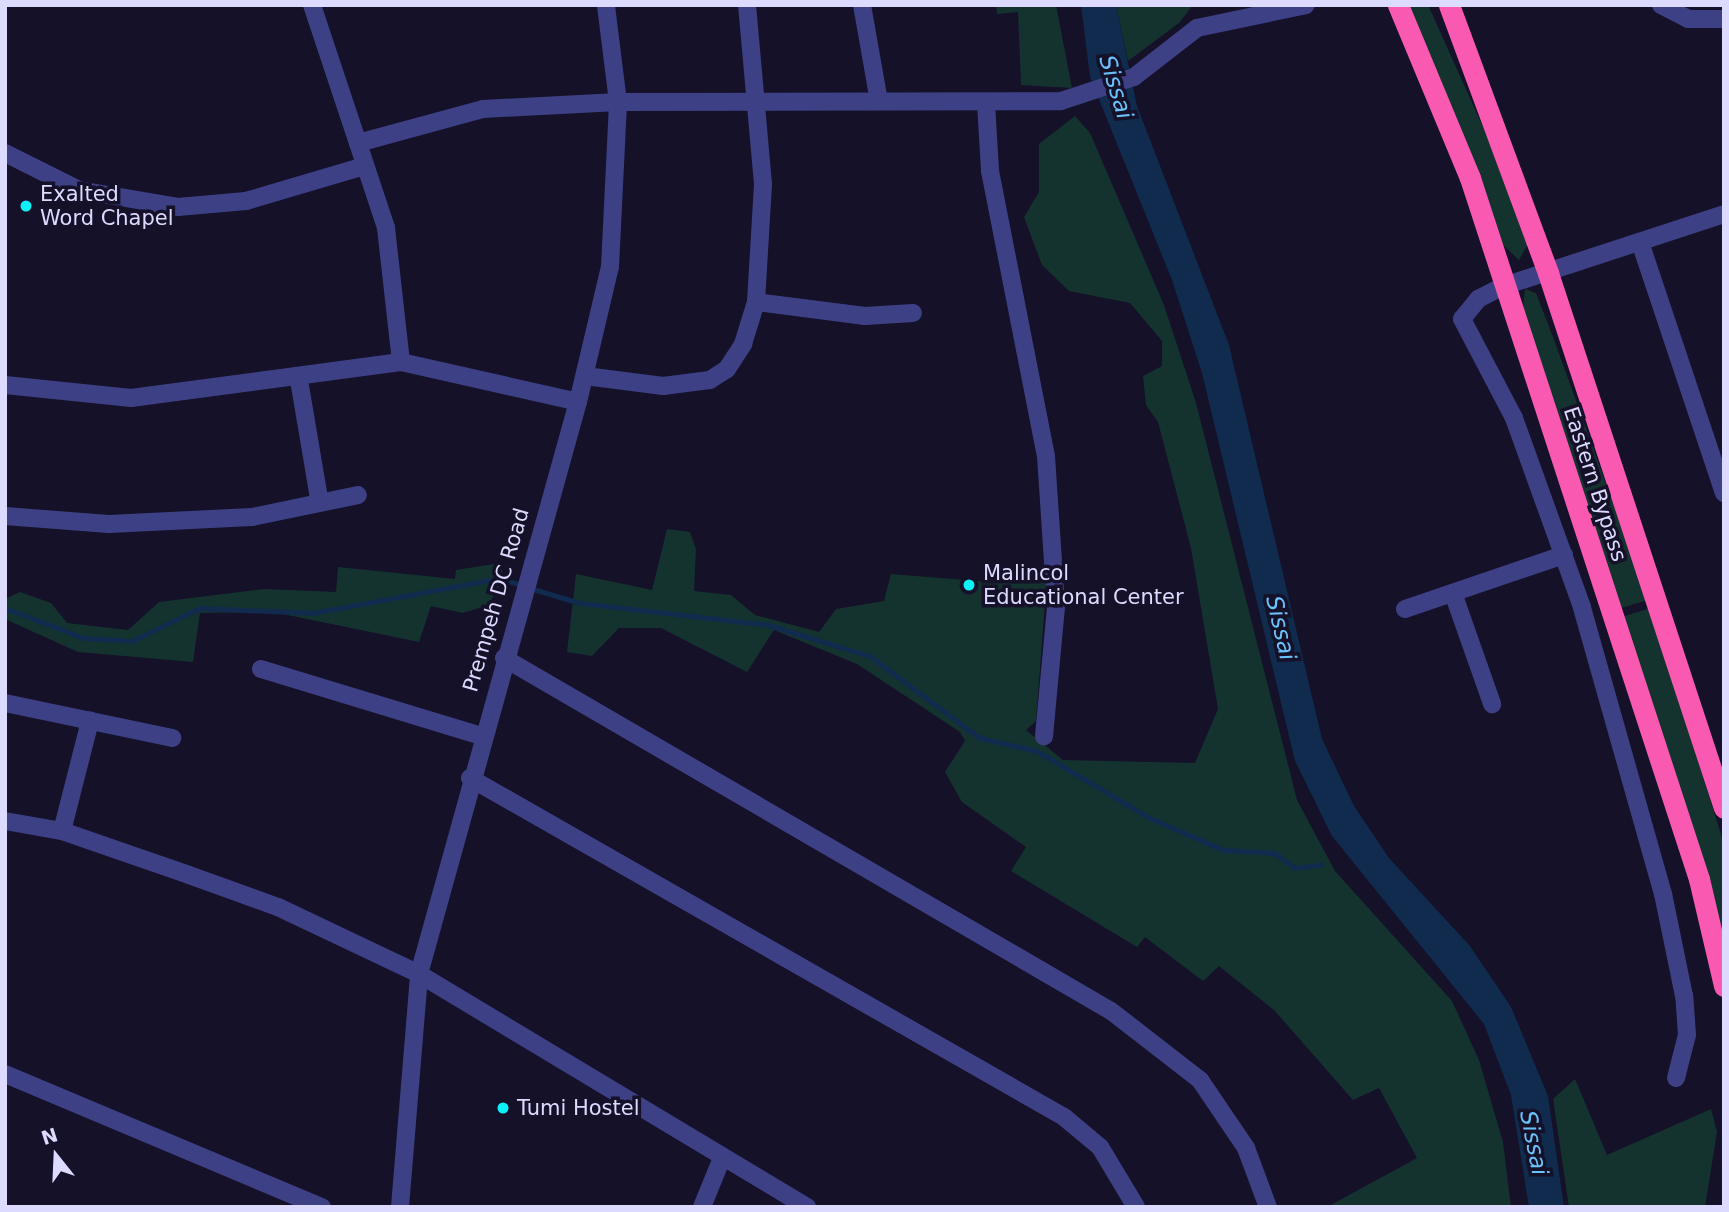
<!DOCTYPE html>
<html>
<head>
<meta charset="utf-8">
<style>
  body { margin:0 }
  #map { position:relative; width:1729px; height:1212px; overflow:hidden; background:#141129; font-family:"DejaVu Sans",sans-serif }
  div>[style] { position:absolute }
  [style*='--x'] { left:calc(var(--x)*1px); top:calc(var(--y)*1px); width:calc(var(--w)*1px); rotate:calc(var(--a)*1deg) }
  .green>* { inset:0; background:#14332f }
  .water>* { inset:0; background:#102b4d }
  .stream>* { height:4.5px; margin:-2.25px; padding:0 2.25px; transform-origin:2.25px; border-radius:2.25px; background:#102b4d }
  .street>* { height:18px; margin:-9px; padding:0 9px; transform-origin:9px; border-radius:9px; background:#3e4086 }
  .highway>* { height:21px; margin:-10.5px; padding:0 10.5px; transform-origin:10.5px; border-radius:10.5px; background:#fa59b1 }
  .dots>* { width:19px; height:19px; translate:-50% -50%; box-sizing:border-box; border:4px solid #141129; border-radius:50% }
  span { translate:-50% -50%; white-space:nowrap; text-align:center; line-height:1.15; -webkit-text-stroke:7px #141129; paint-order:stroke }
  .poi-label { font-size:21px; color:#dcdafe }
  .left { translate:0 -50%; text-align:left }
  .street-label { font-size:21px; color:#dcdafe }
  .water-label { font-size:23px; color:#6bc2fb; font-style:italic }
  .frame { position:absolute; inset:0; border:7px solid #dcdafe; pointer-events:none }
  .north { position:absolute; left:21px; top:1121px; width:70px; height:70px; -webkit-text-stroke:5px #141129; paint-order:stroke; rotate:342deg; font-size:19px; font-weight:700; line-height:28px; text-align:center; color:#dcdafe }
  .north::after { content:''; display:block; margin:auto; width:24px; height:32px; background:#dcdafe; clip-path:polygon(50% 0,100% 100%,50% 72%,0 100%) }
</style>
</head>
<body>
<div id="map">
  <div class="green">
    <i style="clip-path:polygon(996px 5px,1056px 5px,1072px 88px,1021px 85px,1018px 12px,997px 14px)"></i>
    <i style="clip-path:polygon(1116px 5px,1193px 5px,1179px 23px,1128px 61px)"></i>
    <i style="clip-path:polygon(1403px 5px,1428px 5px,1497px 158px,1528px 244px,1519px 260px,1502px 244px,1465px 140px)"></i>
    <i style="clip-path:polygon(1075px 116px,1090px 133px,1164px 305px,1196px 403px,1297px 800px,1335px 871px,1452px 1001px,1479px 1060px,1503px 1142px,1511px 1207px,1327px 1207px,1417px 1158px,1379px 1088px,1353px 1100px,1275px 1011px,1219px 966px,1203px 981px,1145px 937px,1137px 947px,1011px 871px,1026px 847px,962px 802px,945px 772px,965px 741px,960px 732px,857px 664px,774px 630px,747px 672px,661px 628px,619px 628px,592px 656px,567px 652px,576px 574px,652px 590px,667px 529px,690px 532px,696px 549px,694px 591px,731px 595px,755px 615px,819px 632px,836px 609px,884px 601px,891px 574px,1002px 583px,1048px 563px,1036px 721px,1026px 730px,1063px 760px,1195px 763px,1218px 709px,1191px 548px,1158px 422px,1146px 405px,1143px 376px,1162px 366px,1162px 341px,1130px 303px,1069px 291px,1042px 265px,1024px 217px,1039px 192px,1039px 144px)"></i>
    <i style="clip-path:polygon(1525px 289px,1536px 293px,1553px 337px,1648px 600px,1618px 609px,1522px 316px)"></i>
    <i style="clip-path:polygon(500px 563px,504px 578px,488px 605px,463px 613px,431px 606px,419px 642px,273px 612px,200px 613px,193px 662px,78px 652px,5px 619px,5px 599px,20px 592px,51px 603px,67px 623px,128px 630px,159px 602px,265px 589px,336px 592px,338px 567px,455px 579px,456px 570px)"></i>
    <i style="clip-path:polygon(1650px 608px,1724px 844px,1724px 959px,1622px 617px)"></i>
    <i style="clip-path:polygon(1575px 1079px,1607px 1155px,1711px 1109px,1717px 1132px,1705px 1207px,1569px 1207px,1553px 1099px)"></i>
  </div>
  <div class="water">
    <i style="clip-path:polygon(1081px 5px,1116px 5px,1137px 106px,1229px 345px,1322px 739px,1354px 806px,1389px 858px,1470px 946px,1511px 1007px,1548px 1096px,1564px 1207px,1529px 1207px,1511px 1095px,1484px 1024px,1332px 836px,1295px 761px,1202px 373px,1172px 280px,1090px 77px)"></i>
  </div>
  <div class="stream">
    <i style="--x:530;--y:588;--w:52;--a:16.7"></i>
    <i style="--x:580;--y:603;--w:190;--a:6.6"></i>
    <i style="--x:769;--y:625;--w:106;--a:17.1"></i>
    <i style="--x:870;--y:656;--w:137;--a:36.7"></i>
    <i style="--x:980;--y:738;--w:58;--a:12.8"></i>
    <i style="--x:1037;--y:751;--w:131;--a:30.7"></i>
    <i style="--x:1150;--y:818;--w:81;--a:23.4"></i>
    <i style="--x:1224;--y:850;--w:51;--a:3.4"></i>
    <i style="--x:1275;--y:853;--w:25;--a:37"></i>
    <i style="--x:1295;--y:868;--w:26;--a:-7"></i>
    <i style="--x:5;--y:608;--w:85;--a:20.8"></i>
    <i style="--x:84;--y:638;--w:48;--a:3.6"></i>
    <i style="--x:132;--y:641;--w:76;--a:-25.9"></i>
    <i style="--x:200;--y:608;--w:113;--a:2.5"></i>
    <i style="--x:313;--y:613;--w:190;--a:-10.6"></i>
    <i style="--x:500;--y:578;--w:23;--a:18"></i>
  </div>
  <div class="street">
    <i style="--x:312;--y:5;--w:235;--a:71.6"></i>
    <i style="--x:386;--y:228;--w:135;--a:83.6"></i>
    <i style="--x:862;--y:5;--w:97;--a:80"></i>
    <i style="--x:1661;--y:5;--w:30;--a:27"></i>
    <i style="--x:1688;--y:19;--w:36;--a:0"></i>
    <i style="--x:986;--y:103;--w:68;--a:86.6"></i>
    <i style="--x:990;--y:171;--w:290;--a:78.9"></i>
    <i style="--x:1046;--y:456;--w:151;--a:86.2"></i>
    <i style="--x:1056;--y:607;--w:130;--a:95.3"></i>
    <i style="--x:358;--y:143;--w:130;--a:-15.2"></i>
    <i style="--x:483;--y:109;--w:135;--a:-3"></i>
    <i style="--x:618;--y:102;--w:443;--a:-0.1"></i>
    <i style="--x:1061;--y:101;--w:77;--a:-18.2"></i>
    <i style="--x:1134;--y:77;--w:80;--a:-37.9"></i>
    <i style="--x:1197;--y:28;--w:111;--a:-11.9"></i>
    <i style="--x:5;--y:153;--w:83;--a:26.6"></i>
    <i style="--x:79;--y:190;--w:100;--a:9.7"></i>
    <i style="--x:178;--y:207;--w:68;--a:-5"></i>
    <i style="--x:246;--y:201;--w:124;--a:-16.4"></i>
    <i style="--x:1640;--y:242;--w:265;--a:71.5"></i>
    <i style="--x:756;--y:302;--w:110;--a:7.3"></i>
    <i style="--x:865;--y:316;--w:48;--a:-3.6"></i>
    <i style="--x:585;--y:376;--w:79;--a:7.3"></i>
    <i style="--x:663;--y:386;--w:47;--a:-7.3"></i>
    <i style="--x:710;--y:380;--w:20;--a:-33"></i>
    <i style="--x:727;--y:369;--w:30;--a:-57"></i>
    <i style="--x:743;--y:344;--w:44;--a:-72.8"></i>
    <i style="--x:756;--y:302;--w:118;--a:-86.6"></i>
    <i style="--x:763;--y:184;--w:180;--a:-95.1"></i>
    <i style="--x:299;--y:380;--w:120;--a:80.4"></i>
    <i style="--x:5;--y:385;--w:127;--a:5.9"></i>
    <i style="--x:131;--y:398;--w:272;--a:-7.6"></i>
    <i style="--x:401;--y:362;--w:181;--a:12.7"></i>
    <i style="--x:5;--y:516;--w:104;--a:4.4"></i>
    <i style="--x:109;--y:524;--w:143;--a:-2.8"></i>
    <i style="--x:252;--y:517;--w:108;--a:-11.7"></i>
    <i style="--x:1453;--y:593;--w:118;--a:70.6"></i>
    <i style="--x:1405;--y:609;--w:168;--a:-18.8"></i>
    <i style="--x:504;--y:658;--w:702;--a:30.18"></i>
    <i style="--x:1111;--y:1011;--w:113;--a:37.8"></i>
    <i style="--x:1200;--y:1080;--w:82;--a:55.9"></i>
    <i style="--x:1246;--y:1148;--w:63;--a:69.6"></i>
    <i style="--x:261;--y:669;--w:230;--a:16.9"></i>
    <i style="--x:5;--y:703;--w:171;--a:11.8"></i>
    <i style="--x:470;--y:778;--w:684;--a:29.71"></i>
    <i style="--x:1064;--y:1117;--w:47;--a:39.8"></i>
    <i style="--x:1100;--y:1147;--w:70;--a:59"></i>
    <i style="--x:5;--y:821;--w:58;--a:10"></i>
    <i style="--x:62;--y:831;--w:134;--a:19.1"></i>
    <i style="--x:189;--y:875;--w:95;--a:19.8"></i>
    <i style="--x:278;--y:907;--w:156;--a:25.4"></i>
    <i style="--x:419;--y:974;--w:453;--a:31"></i>
    <i style="--x:62;--y:831;--w:114;--a:-75.7"></i>
    <i style="--x:5;--y:1074;--w:344;--a:22.8"></i>
    <i style="--x:1676;--y:1078;--w:44;--a:-75.7"></i>
    <i style="--x:1687;--y:1035;--w:39;--a:-94"></i>
    <i style="--x:1684;--y:996;--w:104;--a:-101.6"></i>
    <i style="--x:1663;--y:894;--w:298;--a:-105.8"></i>
    <i style="--x:1582;--y:607;--w:201;--a:-109.8"></i>
    <i style="--x:1514;--y:418;--w:112;--a:-117.7"></i>
    <i style="--x:1462;--y:319;--w:26;--a:-51"></i>
    <i style="--x:1478;--y:299;--w:29;--a:-27"></i>
    <i style="--x:1504;--y:286;--w:231;--a:-18.1"></i>
    <i style="--x:400;--y:1207;--w:234;--a:-85.3"></i>
    <i style="--x:419;--y:974;--w:594;--a:-74.47"></i>
    <i style="--x:578;--y:402;--w:139;--a:-76.7"></i>
    <i style="--x:610;--y:267;--w:165;--a:-87.2"></i>
    <i style="--x:618;--y:102;--w:98;--a:-97.1"></i>
    <i style="--x:702;--y:1207;--w:53;--a:-67.8"></i>
  </div>
  <div class="highway">
    <i style="--x:1398;--y:5;--w:187;--a:67.4"></i>
    <i style="--x:1470;--y:178;--w:737;--a:71.91"></i>
    <i style="--x:1699;--y:879;--w:110;--a:76.8"></i>
    <i style="--x:1449;--y:5;--w:286;--a:69.7"></i>
    <i style="--x:1548;--y:273;--w:563;--a:71.79"></i>
  </div>
  <div class="dots">
    <i style="left:26px;top:206px;background:#0cf0f8"></i>
    <i style="left:969px;top:585px;background:#0cf0f8"></i>
    <i style="left:503px;top:1108px;background:#0cf0f8"></i>
  </div>
  <div class="poi-label">
    <span class="left" style="left:40px;top:206px">Exalted<br>Word Chapel</span>
    <span class="left" style="left:983px;top:585px">Malincol<br>Educational Center</span>
    <span class="left" style="left:517px;top:1108px">Tumi Hostel</span>
  </div>
  <div class="street-label">
    <span style="left:1595px;top:484px;rotate:72deg">Eastern Bypass</span>
    <span style="left:496px;top:600px;rotate:-74deg">Prempeh DC Road</span>
  </div>
  <div class="water-label">
    <span style="left:1116px;top:87px;rotate:73deg">Sissai</span>
    <span style="left:1281px;top:628px;rotate:77deg">Sissai</span>
    <span style="left:1534px;top:1143px;rotate:79deg">Sissai</span>
  </div>
  <div class="frame"></div>
  <div class="north">N</div>
</div>
</body>
</html>
